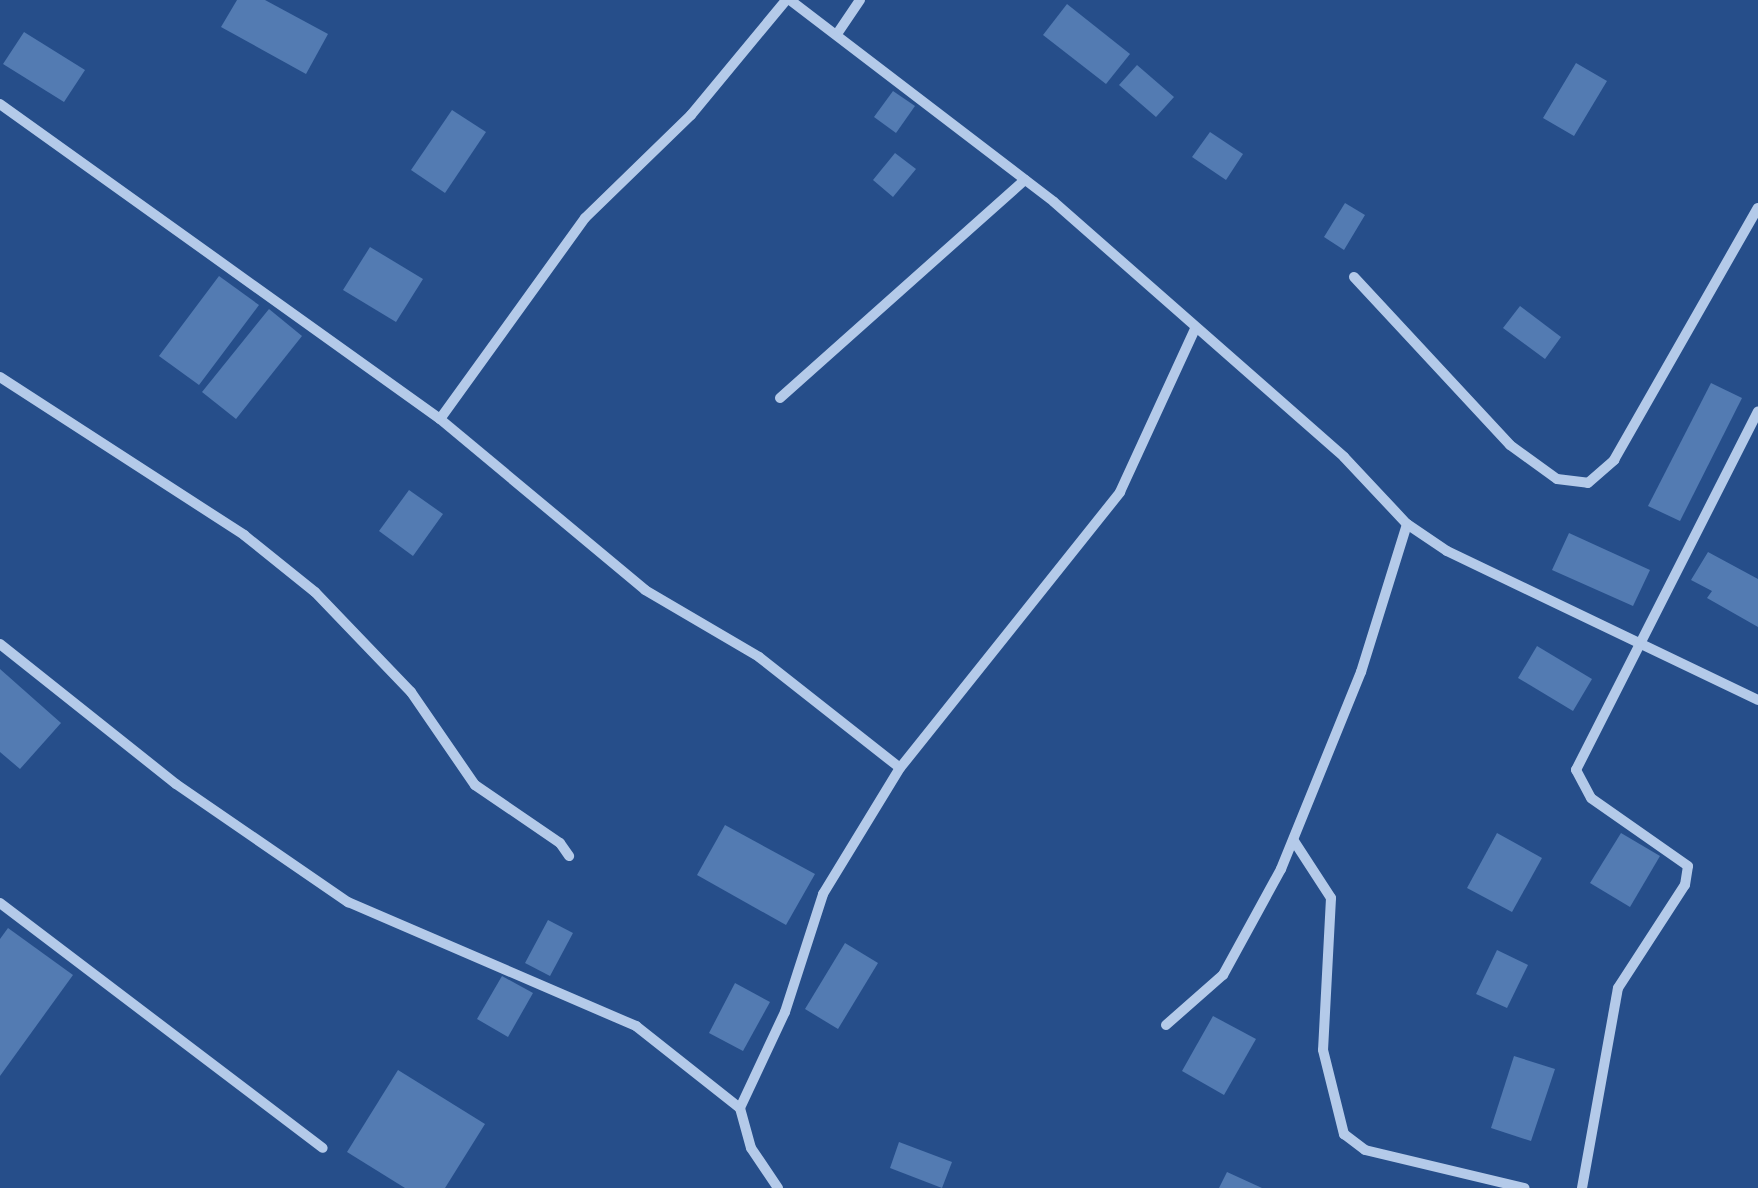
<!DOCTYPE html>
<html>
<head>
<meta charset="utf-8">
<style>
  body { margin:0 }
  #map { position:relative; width:1758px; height:1188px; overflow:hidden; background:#264e8a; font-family:"Work Sans",sans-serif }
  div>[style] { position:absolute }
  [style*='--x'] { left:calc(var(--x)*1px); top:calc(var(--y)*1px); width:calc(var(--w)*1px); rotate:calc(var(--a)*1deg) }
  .building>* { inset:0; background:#537bb2 }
  .street>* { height:10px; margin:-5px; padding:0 5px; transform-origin:5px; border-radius:5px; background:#b4cae9 }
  span { translate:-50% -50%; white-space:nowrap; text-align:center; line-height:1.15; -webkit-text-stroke:8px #264e8a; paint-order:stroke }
</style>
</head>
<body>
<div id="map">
  <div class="building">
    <i style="clip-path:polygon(237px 0,265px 0,328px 34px,306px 74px,221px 27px)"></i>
    <i style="clip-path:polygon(1067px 4px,1130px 54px,1106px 84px,1043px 35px)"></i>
    <i style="clip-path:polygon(24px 32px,85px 70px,64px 102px,3px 64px)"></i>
    <i style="clip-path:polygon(1576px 63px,1607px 81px,1574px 136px,1543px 118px)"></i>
    <i style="clip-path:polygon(1137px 65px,1174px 97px,1156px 117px,1119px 85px)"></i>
    <i style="clip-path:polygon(893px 91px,915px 106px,896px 133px,874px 117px)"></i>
    <i style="clip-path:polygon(452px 110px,486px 132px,445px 193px,411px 170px)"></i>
    <i style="clip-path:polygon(1210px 132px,1243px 154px,1226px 180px,1192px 157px)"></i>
    <i style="clip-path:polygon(895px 153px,916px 169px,893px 197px,873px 180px)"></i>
    <i style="clip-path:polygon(1345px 203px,1365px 215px,1344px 250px,1324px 237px)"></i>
    <i style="clip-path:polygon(370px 247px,423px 279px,396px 322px,343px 290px)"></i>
    <i style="clip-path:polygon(219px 276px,259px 305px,199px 385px,159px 356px)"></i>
    <i style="clip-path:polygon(1520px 306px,1561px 337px,1545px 359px,1503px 328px)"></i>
    <i style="clip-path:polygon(269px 309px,302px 336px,236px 419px,202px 392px)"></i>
    <i style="clip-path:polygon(1711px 383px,1742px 398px,1680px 521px,1648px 506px)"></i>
    <i style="clip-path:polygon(409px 490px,443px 514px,413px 556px,379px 531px)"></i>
    <i style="clip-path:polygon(1569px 533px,1650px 570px,1633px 606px,1552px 570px)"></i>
    <i style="clip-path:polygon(1708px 552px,1758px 579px,1758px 627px,1707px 598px,1712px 591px,1691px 580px)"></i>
    <i style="clip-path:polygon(1537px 646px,1592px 679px,1573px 711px,1518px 678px)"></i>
    <i style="clip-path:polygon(0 669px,61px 723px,20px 769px,0 752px)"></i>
    <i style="clip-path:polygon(725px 825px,815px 874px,786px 925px,697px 875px)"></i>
    <i style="clip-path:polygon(1497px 833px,1542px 858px,1512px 912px,1467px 888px)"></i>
    <i style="clip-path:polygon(1621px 833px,1660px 856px,1630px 907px,1590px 883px)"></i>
    <i style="clip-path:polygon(548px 920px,573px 933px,550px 976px,525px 963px)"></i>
    <i style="clip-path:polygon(8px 928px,73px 975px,0 1076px,0 939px)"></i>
    <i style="clip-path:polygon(845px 943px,878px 963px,838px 1029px,805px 1009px)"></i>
    <i style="clip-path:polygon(1497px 950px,1528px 965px,1507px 1008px,1476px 994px)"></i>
    <i style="clip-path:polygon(502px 976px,533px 993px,508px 1037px,477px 1019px)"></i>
    <i style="clip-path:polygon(735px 983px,770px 1002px,743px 1051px,709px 1033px)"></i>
    <i style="clip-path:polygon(1213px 1016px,1256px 1039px,1224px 1095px,1182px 1071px)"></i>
    <i style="clip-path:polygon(1514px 1056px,1555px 1069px,1531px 1141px,1491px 1128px)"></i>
    <i style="clip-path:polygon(398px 1070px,485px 1124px,445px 1188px,405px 1188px,347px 1152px)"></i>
    <i style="clip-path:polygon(899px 1142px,952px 1162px,942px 1188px,890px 1168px)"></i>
    <i style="clip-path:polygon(1227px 1172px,1262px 1188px,1219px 1188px)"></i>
  </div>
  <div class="street">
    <i style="--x:790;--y:0;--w:332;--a:37.4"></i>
    <i style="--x:1054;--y:202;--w:386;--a:41.3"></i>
    <i style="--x:1344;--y:457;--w:92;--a:46.8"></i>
    <i style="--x:1407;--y:524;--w:48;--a:34"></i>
    <i style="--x:1447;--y:551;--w:345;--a:25.6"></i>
    <i style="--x:837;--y:34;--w:41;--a:-55.9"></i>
    <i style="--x:0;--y:104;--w:541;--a:35.6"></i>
    <i style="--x:440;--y:419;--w:267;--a:39.8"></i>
    <i style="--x:645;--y:590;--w:132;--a:30.4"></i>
    <i style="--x:759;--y:657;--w:179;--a:38.2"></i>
    <i style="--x:1354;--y:277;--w:229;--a:47.1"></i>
    <i style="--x:1510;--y:445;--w:58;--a:35.9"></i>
    <i style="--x:1557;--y:479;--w:31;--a:7"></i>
    <i style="--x:1588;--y:483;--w:35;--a:-41"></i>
    <i style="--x:1614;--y:460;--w:290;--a:-60.3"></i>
    <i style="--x:0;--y:377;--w:291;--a:32.9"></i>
    <i style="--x:244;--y:535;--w:91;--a:38.8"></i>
    <i style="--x:315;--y:592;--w:139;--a:46.2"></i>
    <i style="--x:411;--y:692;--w:113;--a:55.5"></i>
    <i style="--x:475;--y:785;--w:103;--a:34.3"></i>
    <i style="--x:560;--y:843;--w:16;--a:55"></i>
    <i style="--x:780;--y:398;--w:328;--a:-41.7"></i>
    <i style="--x:440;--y:419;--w:248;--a:-54.2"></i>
    <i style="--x:585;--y:218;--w:148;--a:-44.2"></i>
    <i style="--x:691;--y:115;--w:149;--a:-50.4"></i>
    <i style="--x:0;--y:644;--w:225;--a:38.5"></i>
    <i style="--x:176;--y:784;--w:209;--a:34.5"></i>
    <i style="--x:348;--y:902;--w:314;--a:23.3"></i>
    <i style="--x:636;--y:1026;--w:132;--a:38.3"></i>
    <i style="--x:1294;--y:841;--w:68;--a:57"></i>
    <i style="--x:1331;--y:898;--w:152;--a:93"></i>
    <i style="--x:1323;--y:1050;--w:87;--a:76"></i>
    <i style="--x:1344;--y:1134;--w:26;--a:37"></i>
    <i style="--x:1365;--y:1150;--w:164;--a:13.4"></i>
    <i style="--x:0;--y:903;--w:405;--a:37.2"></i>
    <i style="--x:1166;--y:1025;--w:76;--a:-41.3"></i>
    <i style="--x:1223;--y:975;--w:121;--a:-61.3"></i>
    <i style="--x:1281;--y:869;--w:213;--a:-67.9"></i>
    <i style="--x:1361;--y:672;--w:155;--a:-72.7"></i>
    <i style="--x:778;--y:1188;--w:48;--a:-124"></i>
    <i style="--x:751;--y:1148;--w:41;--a:-105.4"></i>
    <i style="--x:740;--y:1108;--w:106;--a:-64.9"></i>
    <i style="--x:785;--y:1012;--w:124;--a:-72.1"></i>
    <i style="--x:823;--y:894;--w:148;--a:-58.6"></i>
    <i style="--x:900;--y:768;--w:353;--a:-51.4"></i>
    <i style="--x:1120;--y:492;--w:179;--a:-65.3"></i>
    <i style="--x:1582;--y:1188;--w:203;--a:-79.8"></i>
    <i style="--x:1618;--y:988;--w:123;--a:-57"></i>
    <i style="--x:1685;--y:885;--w:19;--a:-81"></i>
    <i style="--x:1688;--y:866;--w:118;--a:-145"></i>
    <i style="--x:1591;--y:798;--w:32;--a:-118"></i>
    <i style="--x:1576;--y:770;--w:402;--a:-63.1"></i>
  </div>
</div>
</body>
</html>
